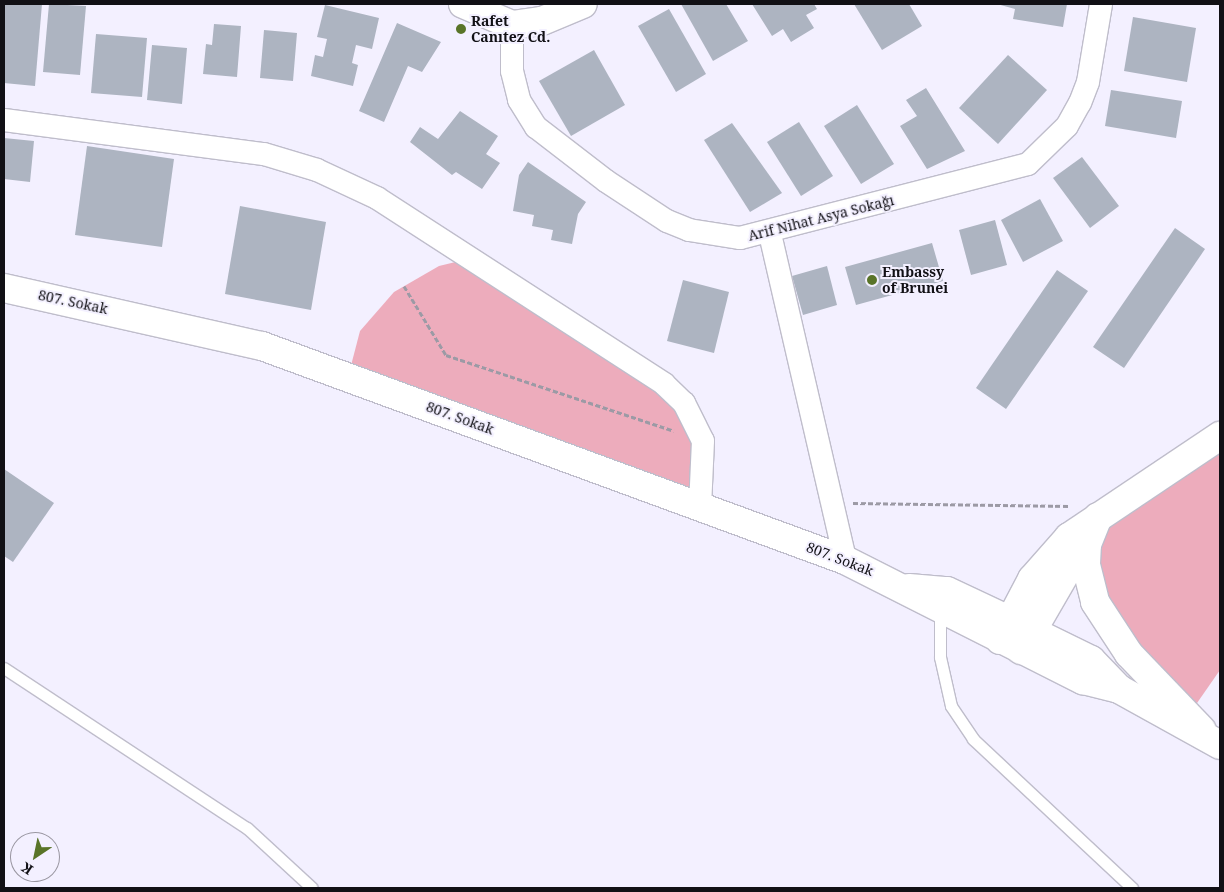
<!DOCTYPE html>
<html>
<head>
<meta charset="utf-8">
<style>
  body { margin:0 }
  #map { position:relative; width:1224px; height:892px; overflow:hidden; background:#f3f0ff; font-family:"Noto Serif",serif }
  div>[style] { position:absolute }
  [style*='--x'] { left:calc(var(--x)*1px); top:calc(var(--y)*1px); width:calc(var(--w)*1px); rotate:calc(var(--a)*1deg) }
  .green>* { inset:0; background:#edacbc }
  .building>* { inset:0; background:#adb4c1 }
  .path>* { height:3px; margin-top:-1.5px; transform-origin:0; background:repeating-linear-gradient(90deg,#9c9aa5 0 5px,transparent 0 7.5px) }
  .roads { filter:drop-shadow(1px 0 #bfbdcb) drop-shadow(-1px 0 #bfbdcb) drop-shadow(0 1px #bfbdcb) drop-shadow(0 -1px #bfbdcb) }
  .service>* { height:11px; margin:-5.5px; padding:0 5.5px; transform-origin:5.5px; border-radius:5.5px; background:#fff }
  .minor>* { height:22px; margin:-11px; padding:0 11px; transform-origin:11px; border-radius:11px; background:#fff }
  .tertiary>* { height:28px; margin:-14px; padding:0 14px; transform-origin:14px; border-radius:14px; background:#fff }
  .secondary>* { height:28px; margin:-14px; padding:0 14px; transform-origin:14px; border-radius:14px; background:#fff }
  .dots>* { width:14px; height:14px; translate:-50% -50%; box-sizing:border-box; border:2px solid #f3f0ff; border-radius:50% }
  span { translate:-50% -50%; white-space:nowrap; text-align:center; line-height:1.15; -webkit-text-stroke:4px #f3f0ff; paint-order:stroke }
  .poi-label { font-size:14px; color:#111015; font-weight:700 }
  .left { translate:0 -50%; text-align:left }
  .street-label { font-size:14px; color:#111015 }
  .frame { position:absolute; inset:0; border:5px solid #111015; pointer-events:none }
  .north { position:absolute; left:10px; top:832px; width:50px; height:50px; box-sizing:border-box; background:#f3f0ff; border:1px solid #9996a1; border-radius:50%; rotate:214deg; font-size:14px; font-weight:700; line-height:20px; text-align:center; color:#111015 }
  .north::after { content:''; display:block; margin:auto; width:18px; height:22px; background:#597428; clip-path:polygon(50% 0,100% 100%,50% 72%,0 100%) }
</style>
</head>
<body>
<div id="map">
  <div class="green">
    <i style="clip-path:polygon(472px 258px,664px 384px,696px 422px,700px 507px,348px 377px,360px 331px,394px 292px,439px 266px)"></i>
    <i style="clip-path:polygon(1220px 436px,1220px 670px,1188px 716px,1095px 602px,1098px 517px)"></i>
  </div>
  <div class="building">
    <i style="clip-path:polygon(4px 4px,42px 4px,35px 86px,4px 83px)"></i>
    <i style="clip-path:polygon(49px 4px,86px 6px,80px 75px,43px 72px)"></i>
    <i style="clip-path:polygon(681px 4px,726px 4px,748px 41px,713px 61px)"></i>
    <i style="clip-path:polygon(752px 4px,814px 4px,817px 9px,806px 15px,814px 28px,791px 42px,783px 29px,772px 36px)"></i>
    <i style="clip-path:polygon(854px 4px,909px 4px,922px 26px,882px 50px)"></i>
    <i style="clip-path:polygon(997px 4px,1067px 4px,1063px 27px,1013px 19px,1015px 9px)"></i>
    <i style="clip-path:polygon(325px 5px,379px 18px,372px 49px,356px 45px,352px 63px,358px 65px,353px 86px,311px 76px,315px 55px,323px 57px,327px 39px,317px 37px)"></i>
    <i style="clip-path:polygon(669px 9px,706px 74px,676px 92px,638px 26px)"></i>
    <i style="clip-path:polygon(1133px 17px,1196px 28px,1187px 82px,1124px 71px)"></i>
    <i style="clip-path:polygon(397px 23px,441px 42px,422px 72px,408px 66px,384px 122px,359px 111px)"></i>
    <i style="clip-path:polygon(214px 24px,241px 26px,237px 77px,203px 74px,206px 44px,212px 45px)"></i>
    <i style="clip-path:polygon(264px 30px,297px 33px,293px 81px,260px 78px)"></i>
    <i style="clip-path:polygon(96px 34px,147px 38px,142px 97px,91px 93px)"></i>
    <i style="clip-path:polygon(152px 45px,187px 48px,182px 104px,147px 100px)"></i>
    <i style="clip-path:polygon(594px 50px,625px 105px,571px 136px,539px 81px)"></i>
    <i style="clip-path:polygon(1008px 55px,1047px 90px,998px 144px,959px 108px)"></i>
    <i style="clip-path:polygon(926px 88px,965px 151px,927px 169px,900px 126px,917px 116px,906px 100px)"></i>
    <i style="clip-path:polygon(1111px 90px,1182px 101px,1176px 138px,1105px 126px)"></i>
    <i style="clip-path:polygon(857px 105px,894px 164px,861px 184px,824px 126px)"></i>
    <i style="clip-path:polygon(460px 111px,498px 136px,486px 154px,500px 163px,482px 189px,456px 172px,452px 175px,410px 142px,420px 127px,438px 139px)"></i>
    <i style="clip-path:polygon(799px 122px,833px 176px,801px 196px,767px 142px)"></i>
    <i style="clip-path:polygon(732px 123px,782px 193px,750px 212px,704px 140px)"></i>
    <i style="clip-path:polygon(4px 138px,34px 141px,30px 182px,4px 179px)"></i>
    <i style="clip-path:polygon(87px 146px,174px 159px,162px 247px,75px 235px)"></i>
    <i style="clip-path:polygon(1082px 157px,1119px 206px,1090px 228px,1053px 178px)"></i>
    <i style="clip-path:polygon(528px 162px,586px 202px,578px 214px,572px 244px,551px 240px,553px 230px,532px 226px,534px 215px,513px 211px,519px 175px)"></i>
    <i style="clip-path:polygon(1040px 199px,1063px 241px,1023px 262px,1001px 220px)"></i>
    <i style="clip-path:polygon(240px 206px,326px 222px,311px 310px,225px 294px)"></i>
    <i style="clip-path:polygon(995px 220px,1007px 265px,971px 275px,959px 230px)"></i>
    <i style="clip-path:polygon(1175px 228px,1205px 249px,1124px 368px,1093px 347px)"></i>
    <i style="clip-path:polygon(932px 243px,943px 281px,856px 305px,845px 267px)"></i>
    <i style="clip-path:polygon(827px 266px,837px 305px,803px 315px,792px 276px)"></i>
    <i style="clip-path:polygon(1057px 270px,1088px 291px,1006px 409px,976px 388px)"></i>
    <i style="clip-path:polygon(683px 280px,729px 292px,714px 353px,667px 341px)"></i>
    <i style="clip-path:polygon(4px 469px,54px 503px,13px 562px,4px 556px)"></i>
  </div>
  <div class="path">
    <i style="--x:404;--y:286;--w:81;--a:58.7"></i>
    <i style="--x:446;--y:355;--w:240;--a:18.4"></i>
    <i style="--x:853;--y:503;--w:216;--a:0.8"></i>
  </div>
  <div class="roads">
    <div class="service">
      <i style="--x:940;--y:610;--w:47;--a:90"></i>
      <i style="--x:940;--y:657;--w:50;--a:77.3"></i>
      <i style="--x:951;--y:706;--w:40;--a:56"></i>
      <i style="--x:973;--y:739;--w:218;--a:43.1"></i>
      <i style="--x:4;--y:668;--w:291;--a:33.4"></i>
      <i style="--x:247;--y:828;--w:88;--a:42.7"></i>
    </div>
    <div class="minor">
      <i style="--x:512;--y:25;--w:46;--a:90"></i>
      <i style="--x:512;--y:71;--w:30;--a:76"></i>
      <i style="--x:519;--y:100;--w:32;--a:58"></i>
      <i style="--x:536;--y:127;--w:88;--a:37.6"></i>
      <i style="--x:606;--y:181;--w:73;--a:33.3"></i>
      <i style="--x:667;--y:221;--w:24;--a:22"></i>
      <i style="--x:689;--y:230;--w:52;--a:8.9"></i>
      <i style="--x:740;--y:238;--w:297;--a:-14.4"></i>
      <i style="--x:1028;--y:164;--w:54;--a:-44.3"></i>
      <i style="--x:1067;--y:126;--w:26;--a:-61"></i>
      <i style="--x:1080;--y:103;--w:22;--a:-69"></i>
      <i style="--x:1088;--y:82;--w:79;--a:-80.5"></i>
      <i style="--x:4;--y:120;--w:262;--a:7.5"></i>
      <i style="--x:264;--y:154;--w:55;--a:16.8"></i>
      <i style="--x:317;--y:170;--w:66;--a:25"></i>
      <i style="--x:377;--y:198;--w:342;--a:32.9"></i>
      <i style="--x:664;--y:384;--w:28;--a:44"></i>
      <i style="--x:684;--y:403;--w:42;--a:63.4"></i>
      <i style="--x:703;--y:441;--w:66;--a:92.6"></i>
      <i style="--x:770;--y:234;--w:335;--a:77"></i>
    </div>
    <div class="tertiary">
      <i style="--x:463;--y:4;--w:53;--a:23.2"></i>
      <i style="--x:512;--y:25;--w:30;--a:-8"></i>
      <i style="--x:542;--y:21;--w:44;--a:-22.5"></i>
      <i style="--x:1098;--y:517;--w:29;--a:112"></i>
      <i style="--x:1087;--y:544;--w:21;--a:93"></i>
      <i style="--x:1086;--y:565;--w:38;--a:76"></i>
      <i style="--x:1095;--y:602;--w:62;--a:56.8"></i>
      <i style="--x:1129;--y:654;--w:105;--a:46.2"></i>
      <i style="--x:1000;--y:640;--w:69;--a:-62.3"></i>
      <i style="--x:1032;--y:579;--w:56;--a:-48.6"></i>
      <i style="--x:1069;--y:537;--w:182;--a:-33.8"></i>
      <i style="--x:1021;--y:650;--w:129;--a:-59.9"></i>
    </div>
    <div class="secondary">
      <i style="--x:4;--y:288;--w:264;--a:12.7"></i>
      <i style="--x:262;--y:346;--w:621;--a:20.16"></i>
      <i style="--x:845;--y:560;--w:267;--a:26.8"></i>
      <i style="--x:1083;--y:680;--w:37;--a:14"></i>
      <i style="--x:1119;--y:689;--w:115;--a:29"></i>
      <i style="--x:909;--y:588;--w:38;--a:5"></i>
      <i style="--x:947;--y:591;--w:94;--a:25.2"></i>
      <i style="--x:1032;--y:631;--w:66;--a:26.2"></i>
      <i style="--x:1091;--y:660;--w:40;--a:46"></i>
    </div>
  </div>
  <div class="dots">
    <i style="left:461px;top:29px;background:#597428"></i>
    <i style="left:872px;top:280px;background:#597428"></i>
  </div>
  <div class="poi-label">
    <span class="left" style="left:471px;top:29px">Rafet<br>Canıtez Cd.</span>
    <span class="left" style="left:882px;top:280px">Embassy<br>of Brunei</span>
  </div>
  <div class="street-label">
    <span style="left:821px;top:218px;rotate:-14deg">Arif Nihat Asya Sokağı</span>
    <span style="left:73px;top:302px;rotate:12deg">807. Sokak</span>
    <span style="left:460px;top:418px;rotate:20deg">807. Sokak</span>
    <span style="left:840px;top:559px;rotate:21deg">807. Sokak</span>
  </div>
  <div class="frame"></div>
  <div class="north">K</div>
</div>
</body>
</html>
